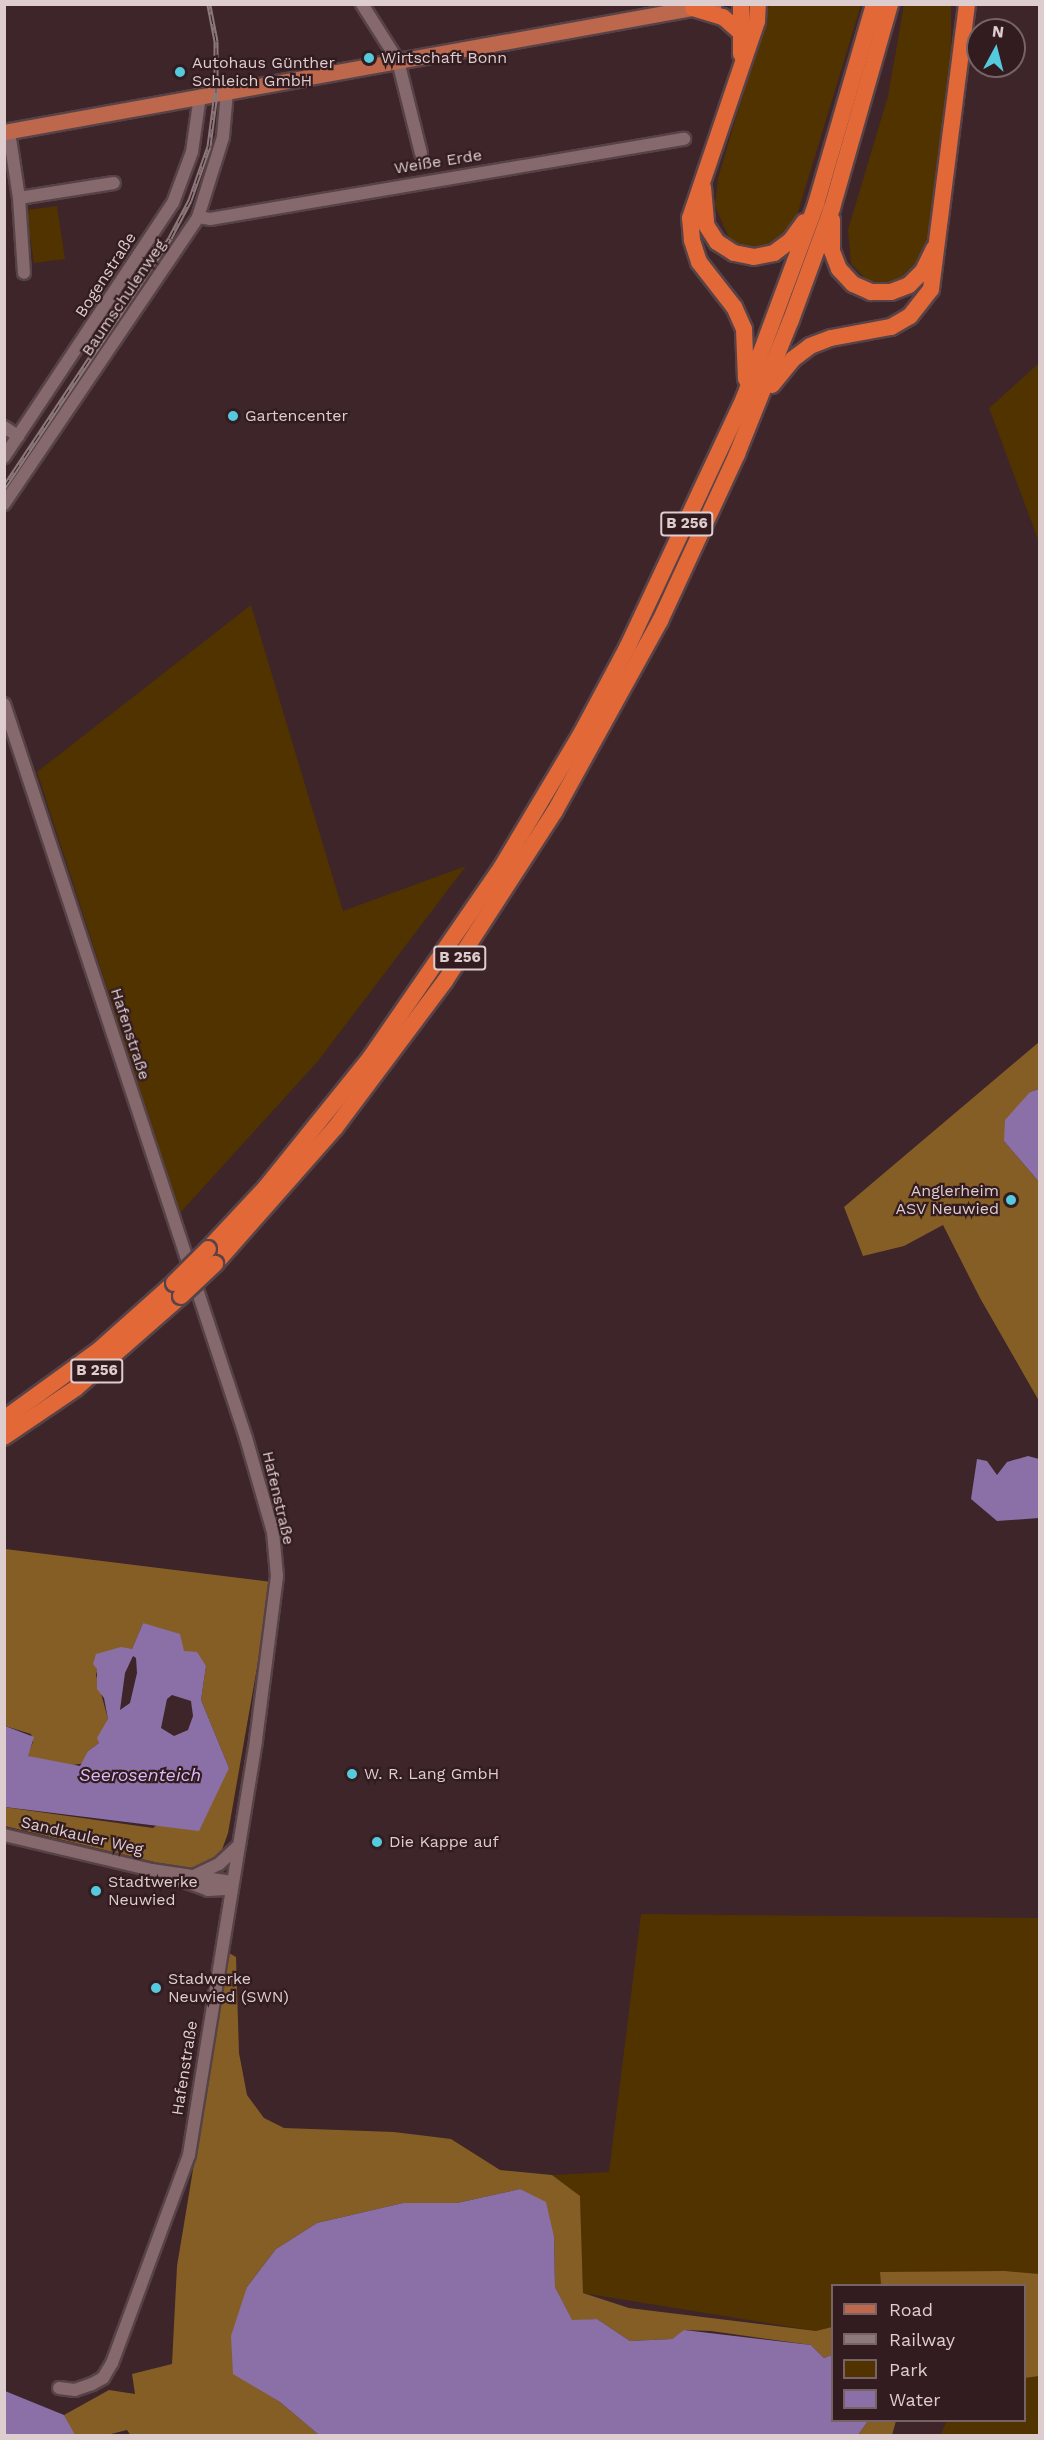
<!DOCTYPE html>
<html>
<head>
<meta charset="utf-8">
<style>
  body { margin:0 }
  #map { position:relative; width:1044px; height:2440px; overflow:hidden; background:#3d2529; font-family:"Work Sans",sans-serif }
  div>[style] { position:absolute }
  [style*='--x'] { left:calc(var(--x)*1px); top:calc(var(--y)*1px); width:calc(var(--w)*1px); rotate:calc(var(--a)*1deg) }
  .green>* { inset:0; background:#513300 }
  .forest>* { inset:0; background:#855e26 }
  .water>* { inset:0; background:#8b70a7 }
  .roads { filter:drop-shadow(2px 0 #574347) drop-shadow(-2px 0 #574347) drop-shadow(0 2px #574347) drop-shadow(0 -2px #574347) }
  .minor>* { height:12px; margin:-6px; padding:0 6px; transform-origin:6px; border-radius:6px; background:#86696d }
  .major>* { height:15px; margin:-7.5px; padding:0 7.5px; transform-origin:7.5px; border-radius:7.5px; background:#bd684d }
  .highway>* { height:16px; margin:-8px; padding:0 8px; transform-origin:8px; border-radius:8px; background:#e26837 }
  .rail>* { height:5px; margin-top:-2.5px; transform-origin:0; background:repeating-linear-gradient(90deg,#331c1f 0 9px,#8d787b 0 18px); box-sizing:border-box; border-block:2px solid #8d787b }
  .bridges { filter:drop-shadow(2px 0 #574347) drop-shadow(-2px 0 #574347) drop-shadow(0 2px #574347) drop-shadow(0 -2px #574347) }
  .highway-bridge>* { height:16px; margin:-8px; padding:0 8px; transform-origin:8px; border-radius:8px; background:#e26837 }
  .dots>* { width:16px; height:16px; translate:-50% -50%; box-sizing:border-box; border:3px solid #331c1f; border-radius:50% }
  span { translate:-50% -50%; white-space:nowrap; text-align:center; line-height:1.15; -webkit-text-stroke:4.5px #331c1f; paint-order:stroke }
  .shield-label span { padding:2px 4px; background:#331c1f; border:2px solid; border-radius:4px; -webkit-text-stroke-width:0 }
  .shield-label { font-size:15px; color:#decdcf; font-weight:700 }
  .poi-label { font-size:16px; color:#decdcf }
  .left { translate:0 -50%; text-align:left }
  .right { translate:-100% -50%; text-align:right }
  .street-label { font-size:16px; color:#decdcf }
  .water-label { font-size:18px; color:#dbbdfe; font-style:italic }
  .frame { position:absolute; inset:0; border:6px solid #decdcf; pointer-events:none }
  .legend { position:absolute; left:831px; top:2284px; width:195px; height:138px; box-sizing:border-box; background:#331c1f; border:2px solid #776365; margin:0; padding:8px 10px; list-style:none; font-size:18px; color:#decdcf }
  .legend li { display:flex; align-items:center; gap:12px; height:30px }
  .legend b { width:30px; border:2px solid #776365 }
  .north { position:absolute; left:966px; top:18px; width:60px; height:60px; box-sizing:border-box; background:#331c1f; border:2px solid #776365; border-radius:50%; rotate:7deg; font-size:16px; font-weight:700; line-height:24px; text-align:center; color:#decdcf }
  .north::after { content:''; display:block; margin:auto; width:21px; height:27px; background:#55cade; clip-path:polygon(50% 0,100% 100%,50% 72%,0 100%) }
</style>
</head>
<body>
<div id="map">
  <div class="green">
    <i style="clip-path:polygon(861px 5px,797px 215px,783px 237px,767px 246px,744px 246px,729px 238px,715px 206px,718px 178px,769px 6px)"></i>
    <i style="clip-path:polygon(904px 5px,951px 5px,951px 64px,929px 247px,916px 272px,897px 283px,868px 281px,851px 264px,848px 230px,888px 96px)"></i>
    <i style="clip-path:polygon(57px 206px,65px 259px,34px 263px,26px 210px)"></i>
    <i style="clip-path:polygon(1039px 363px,1039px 542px,989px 408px)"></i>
    <i style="clip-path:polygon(251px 605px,343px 911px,466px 866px,318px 1061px,180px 1213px,37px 772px)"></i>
    <i style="clip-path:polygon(641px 1914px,1039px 1918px,1039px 2274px,880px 2273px,881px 2285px,832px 2286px,832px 2327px,816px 2331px,583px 2293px,580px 2197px,552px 2175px,609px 2172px)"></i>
    <i style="clip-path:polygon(1039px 2376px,1039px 2435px,940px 2435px,947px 2421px,1024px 2420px,1025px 2378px)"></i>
  </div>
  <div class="forest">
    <i style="clip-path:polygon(1039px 1042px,1039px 1089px,1030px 1092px,1004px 1141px,1039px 1182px,1039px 1401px,980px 1298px,943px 1225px,904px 1246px,863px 1256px,844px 1207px)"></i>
    <i style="clip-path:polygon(5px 1549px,272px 1582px,228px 1833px,215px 1869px,175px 1867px,5px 1826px,4px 1807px,153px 1828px,229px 1768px,201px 1700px,206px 1666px,143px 1623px,132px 1649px,102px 1654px,96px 1675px,108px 1719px,99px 1743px,88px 1751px,85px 1763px,67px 1766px,27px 1756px,33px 1742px,31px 1734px,5px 1726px)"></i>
    <i style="clip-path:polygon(229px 1953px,236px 1957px,239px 2053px,247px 2095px,264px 2118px,284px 2128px,394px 2132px,451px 2139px,500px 2170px,552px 2175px,580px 2196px,583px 2293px,629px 2308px,816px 2331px,832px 2327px,832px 2355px,824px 2358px,811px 2345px,711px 2331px,685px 2330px,672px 2339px,630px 2341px,597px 2319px,572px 2321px,555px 2287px,554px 2237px,520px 2189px,457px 2203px,403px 2203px,317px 2223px,276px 2249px,247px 2287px,233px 2373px,280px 2402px,319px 2435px,131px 2436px,127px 2430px,107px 2435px,74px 2435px,64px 2415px,109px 2390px,135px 2394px,132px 2374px,172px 2364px,177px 2266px)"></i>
    <i style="clip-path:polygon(1005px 2271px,1039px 2274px,1039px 2376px,1025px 2378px,1024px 2286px,881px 2285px,880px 2272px)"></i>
    <i style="clip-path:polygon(868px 2421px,896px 2421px,892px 2435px,858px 2435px)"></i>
  </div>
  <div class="water">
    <i style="clip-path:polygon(1039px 1089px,1040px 1089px,1039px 1182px,1004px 1141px,1005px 1120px,1030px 1092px)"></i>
    <i style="clip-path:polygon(1028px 1456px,1039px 1459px,1039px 1518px,997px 1521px,971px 1499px,977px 1459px,987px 1461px,997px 1475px,1007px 1462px)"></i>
    <i style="clip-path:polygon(evenodd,143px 1623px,180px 1634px,184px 1651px,197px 1652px,206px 1666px,201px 1700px,229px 1768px,199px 1831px,5px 1807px,5px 1726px,34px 1737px,28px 1756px,80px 1766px,88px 1751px,99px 1743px,97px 1738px,108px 1719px,104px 1698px,97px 1689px,97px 1669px,93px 1664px,96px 1654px,121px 1647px,132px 1649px,143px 1623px,133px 1656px,136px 1658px,137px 1673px,130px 1703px,120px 1710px,125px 1673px,133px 1656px,143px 1623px,172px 1695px,191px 1701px,193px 1716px,188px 1730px,174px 1736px,161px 1728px,167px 1699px,172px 1695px)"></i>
    <i style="clip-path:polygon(520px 2189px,546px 2202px,554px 2237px,555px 2287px,572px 2320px,597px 2319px,630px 2341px,672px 2339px,684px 2330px,811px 2345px,824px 2358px,832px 2355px,832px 2420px,868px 2421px,858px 2435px,319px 2435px,280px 2402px,233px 2374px,231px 2336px,247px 2287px,276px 2249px,317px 2223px,403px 2203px,457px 2203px)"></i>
    <i style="clip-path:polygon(5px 2391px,64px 2415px,75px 2435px,5px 2435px)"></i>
  </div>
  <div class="roads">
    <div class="minor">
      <i style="--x:362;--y:4;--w:67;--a:57.7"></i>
      <i style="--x:398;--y:61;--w:95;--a:76"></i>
      <i style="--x:9;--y:132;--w:67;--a:81.4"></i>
      <i style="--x:19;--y:198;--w:75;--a:86.2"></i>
      <i style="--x:19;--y:198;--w:96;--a:-9"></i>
      <i style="--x:198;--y:217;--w:12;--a:9"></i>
      <i style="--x:210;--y:219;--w:481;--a:-9.6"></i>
      <i style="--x:4;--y:427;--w:17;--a:33"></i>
      <i style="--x:4;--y:457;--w:305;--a:-56.4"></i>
      <i style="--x:173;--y:203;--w:54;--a:-69.6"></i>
      <i style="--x:192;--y:152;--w:57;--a:-81.9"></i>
      <i style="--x:4;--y:504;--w:346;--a:-55.9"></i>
      <i style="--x:198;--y:217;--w:84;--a:-72.6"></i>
      <i style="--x:223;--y:137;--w:46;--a:-85"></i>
      <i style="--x:4;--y:704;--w:773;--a:71.75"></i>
      <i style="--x:246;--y:1438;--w:98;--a:74"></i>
      <i style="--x:273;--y:1532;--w:44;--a:84.8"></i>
      <i style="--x:277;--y:1576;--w:166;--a:97.3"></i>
      <i style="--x:256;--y:1741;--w:419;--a:99.2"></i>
      <i style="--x:189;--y:2155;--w:222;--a:110.3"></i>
      <i style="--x:112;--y:2363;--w:17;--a:121"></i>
      <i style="--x:103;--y:2378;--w:13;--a:151"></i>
      <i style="--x:92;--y:2384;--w:18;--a:161"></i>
      <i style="--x:75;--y:2390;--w:16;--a:-173"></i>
      <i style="--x:4;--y:1835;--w:152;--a:13.3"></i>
      <i style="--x:152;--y:1870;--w:81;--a:8.5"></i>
      <i style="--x:196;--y:1875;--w:25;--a:-26"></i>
      <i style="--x:219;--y:1864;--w:25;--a:-43"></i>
      <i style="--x:173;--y:1877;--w:37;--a:20"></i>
      <i style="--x:208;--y:1890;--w:22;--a:-3"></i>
    </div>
    <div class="major">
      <i style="--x:4;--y:132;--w:721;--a:-10.22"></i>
    </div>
    <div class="highway">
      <i style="--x:693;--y:8;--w:31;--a:17"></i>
      <i style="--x:723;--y:17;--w:23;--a:41"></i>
      <i style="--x:741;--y:54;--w:50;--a:-90"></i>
      <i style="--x:703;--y:187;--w:38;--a:85"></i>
      <i style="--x:706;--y:225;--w:20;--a:57"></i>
      <i style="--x:717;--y:242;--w:20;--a:33"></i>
      <i style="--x:734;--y:253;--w:20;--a:11"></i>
      <i style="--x:754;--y:257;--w:20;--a:-11"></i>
      <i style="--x:774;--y:253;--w:21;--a:-37"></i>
      <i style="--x:791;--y:240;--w:22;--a:-54"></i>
      <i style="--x:832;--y:220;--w:31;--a:90"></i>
      <i style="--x:832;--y:251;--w:19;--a:69"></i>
      <i style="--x:839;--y:269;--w:21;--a:47"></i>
      <i style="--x:853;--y:284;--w:20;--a:24"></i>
      <i style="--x:871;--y:292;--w:20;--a:0"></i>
      <i style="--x:891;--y:292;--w:19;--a:-21"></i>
      <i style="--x:909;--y:285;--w:20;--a:-45"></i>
      <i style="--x:923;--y:271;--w:25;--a:-64"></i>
      <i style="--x:746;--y:379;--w:50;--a:-92.3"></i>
      <i style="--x:744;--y:329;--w:24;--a:-114"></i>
      <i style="--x:734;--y:307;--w:57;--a:-127.9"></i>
      <i style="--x:699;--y:262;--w:23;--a:-108"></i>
      <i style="--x:692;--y:240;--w:22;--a:-95"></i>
      <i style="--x:690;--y:218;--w:208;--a:-71.2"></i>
      <i style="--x:757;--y:21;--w:17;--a:-87"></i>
      <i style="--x:772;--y:385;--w:33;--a:-51"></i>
      <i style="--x:793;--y:359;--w:21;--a:-37"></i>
      <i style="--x:810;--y:346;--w:22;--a:-21"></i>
      <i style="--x:831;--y:338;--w:61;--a:-10.4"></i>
      <i style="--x:891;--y:327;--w:22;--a:-30"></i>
      <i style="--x:910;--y:316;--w:34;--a:-52"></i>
      <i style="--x:931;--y:289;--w:287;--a:-82.8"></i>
      <i style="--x:208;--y:1249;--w:85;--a:-46.9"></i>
      <i style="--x:266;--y:1187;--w:166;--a:-51.1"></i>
      <i style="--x:370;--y:1058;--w:231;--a:-55.4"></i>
      <i style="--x:501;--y:868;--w:156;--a:-59.2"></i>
      <i style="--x:581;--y:734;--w:98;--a:-61.9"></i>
      <i style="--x:627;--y:648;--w:276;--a:-64.9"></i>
      <i style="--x:744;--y:398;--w:207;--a:-69.6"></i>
      <i style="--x:816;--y:204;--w:208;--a:-73.8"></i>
      <i style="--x:215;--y:1264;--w:181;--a:-48.6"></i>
      <i style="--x:335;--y:1128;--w:184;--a:-53.2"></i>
      <i style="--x:445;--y:981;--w:202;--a:-57.1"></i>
      <i style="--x:555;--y:811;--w:217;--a:-61.1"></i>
      <i style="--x:660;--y:621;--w:184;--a:-65.2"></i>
      <i style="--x:737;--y:454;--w:144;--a:-68.1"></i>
      <i style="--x:791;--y:320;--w:119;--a:-69.9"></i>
      <i style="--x:832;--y:208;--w:212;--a:-74.1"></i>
      <i style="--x:4;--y:1419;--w:117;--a:-36"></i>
      <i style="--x:99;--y:1350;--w:101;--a:-41.8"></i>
      <i style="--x:4;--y:1437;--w:87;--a:-34.2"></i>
      <i style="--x:76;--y:1388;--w:140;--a:-41.2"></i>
    </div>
  </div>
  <div class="rail">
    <i style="--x:4;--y:487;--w:299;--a:-56.3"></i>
    <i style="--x:170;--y:238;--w:43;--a:-62.2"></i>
    <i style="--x:190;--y:200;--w:57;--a:-70.6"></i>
    <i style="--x:209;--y:146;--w:53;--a:-82.5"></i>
    <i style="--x:216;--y:93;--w:52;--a:-90"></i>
    <i style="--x:216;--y:41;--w:38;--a:-101"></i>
  </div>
  <div class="bridges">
    <div class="highway-bridge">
      <i style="--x:174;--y:1283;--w:48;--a:-45"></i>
      <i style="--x:181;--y:1296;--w:47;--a:-43.3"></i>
    </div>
  </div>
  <div class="dots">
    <i style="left:369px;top:58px;background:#55cade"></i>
    <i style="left:180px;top:72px;background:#55cade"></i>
    <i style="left:233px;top:416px;background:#55cade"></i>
    <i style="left:1011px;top:1200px;background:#55cade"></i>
    <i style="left:352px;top:1774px;background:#55cade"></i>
    <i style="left:377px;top:1842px;background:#55cade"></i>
    <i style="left:96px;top:1891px;background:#55cade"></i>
    <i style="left:156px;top:1988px;background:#55cade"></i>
  </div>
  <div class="shield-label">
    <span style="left:687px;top:524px">B 256</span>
    <span style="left:460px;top:958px">B 256</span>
    <span style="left:97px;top:1371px">B 256</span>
  </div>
  <div class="poi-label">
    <span class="left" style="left:381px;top:58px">Wirtschaft Bonn</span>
    <span class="left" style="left:192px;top:72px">Autohaus Günther<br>Schleich GmbH</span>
    <span class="left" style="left:245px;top:416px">Gartencenter</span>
    <span class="right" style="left:999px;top:1200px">Anglerheim<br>ASV Neuwied</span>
    <span class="left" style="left:364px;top:1774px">W. R. Lang GmbH</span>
    <span class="left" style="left:389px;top:1842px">Die Kappe auf</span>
    <span class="left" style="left:108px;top:1891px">Stadtwerke<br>Neuwied</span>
    <span class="left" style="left:168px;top:1988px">Stadwerke<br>Neuwied (SWN)</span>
  </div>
  <div class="street-label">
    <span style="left:438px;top:162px;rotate:-9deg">Weiße Erde</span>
    <span style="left:106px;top:275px;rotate:-57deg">Bogenstraße</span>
    <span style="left:124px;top:298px;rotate:-56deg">Baumschulenweg</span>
    <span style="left:130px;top:1034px;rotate:72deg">Hafenstraße</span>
    <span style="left:278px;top:1498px;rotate:77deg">Hafenstraße</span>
    <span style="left:82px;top:1836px;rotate:13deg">Sandkauler Weg</span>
    <span style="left:185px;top:2068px;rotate:-81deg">Hafenstraße</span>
  </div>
  <div class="water-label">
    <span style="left:140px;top:1775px">Seerosenteich</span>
  </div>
  <div class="frame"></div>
  <ul class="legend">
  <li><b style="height:8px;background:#bd684d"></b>Road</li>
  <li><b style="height:8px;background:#8d787b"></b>Railway</li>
  <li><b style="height:16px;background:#513300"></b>Park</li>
  <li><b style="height:16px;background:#8b70a7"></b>Water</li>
  </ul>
  <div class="north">N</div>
</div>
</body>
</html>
